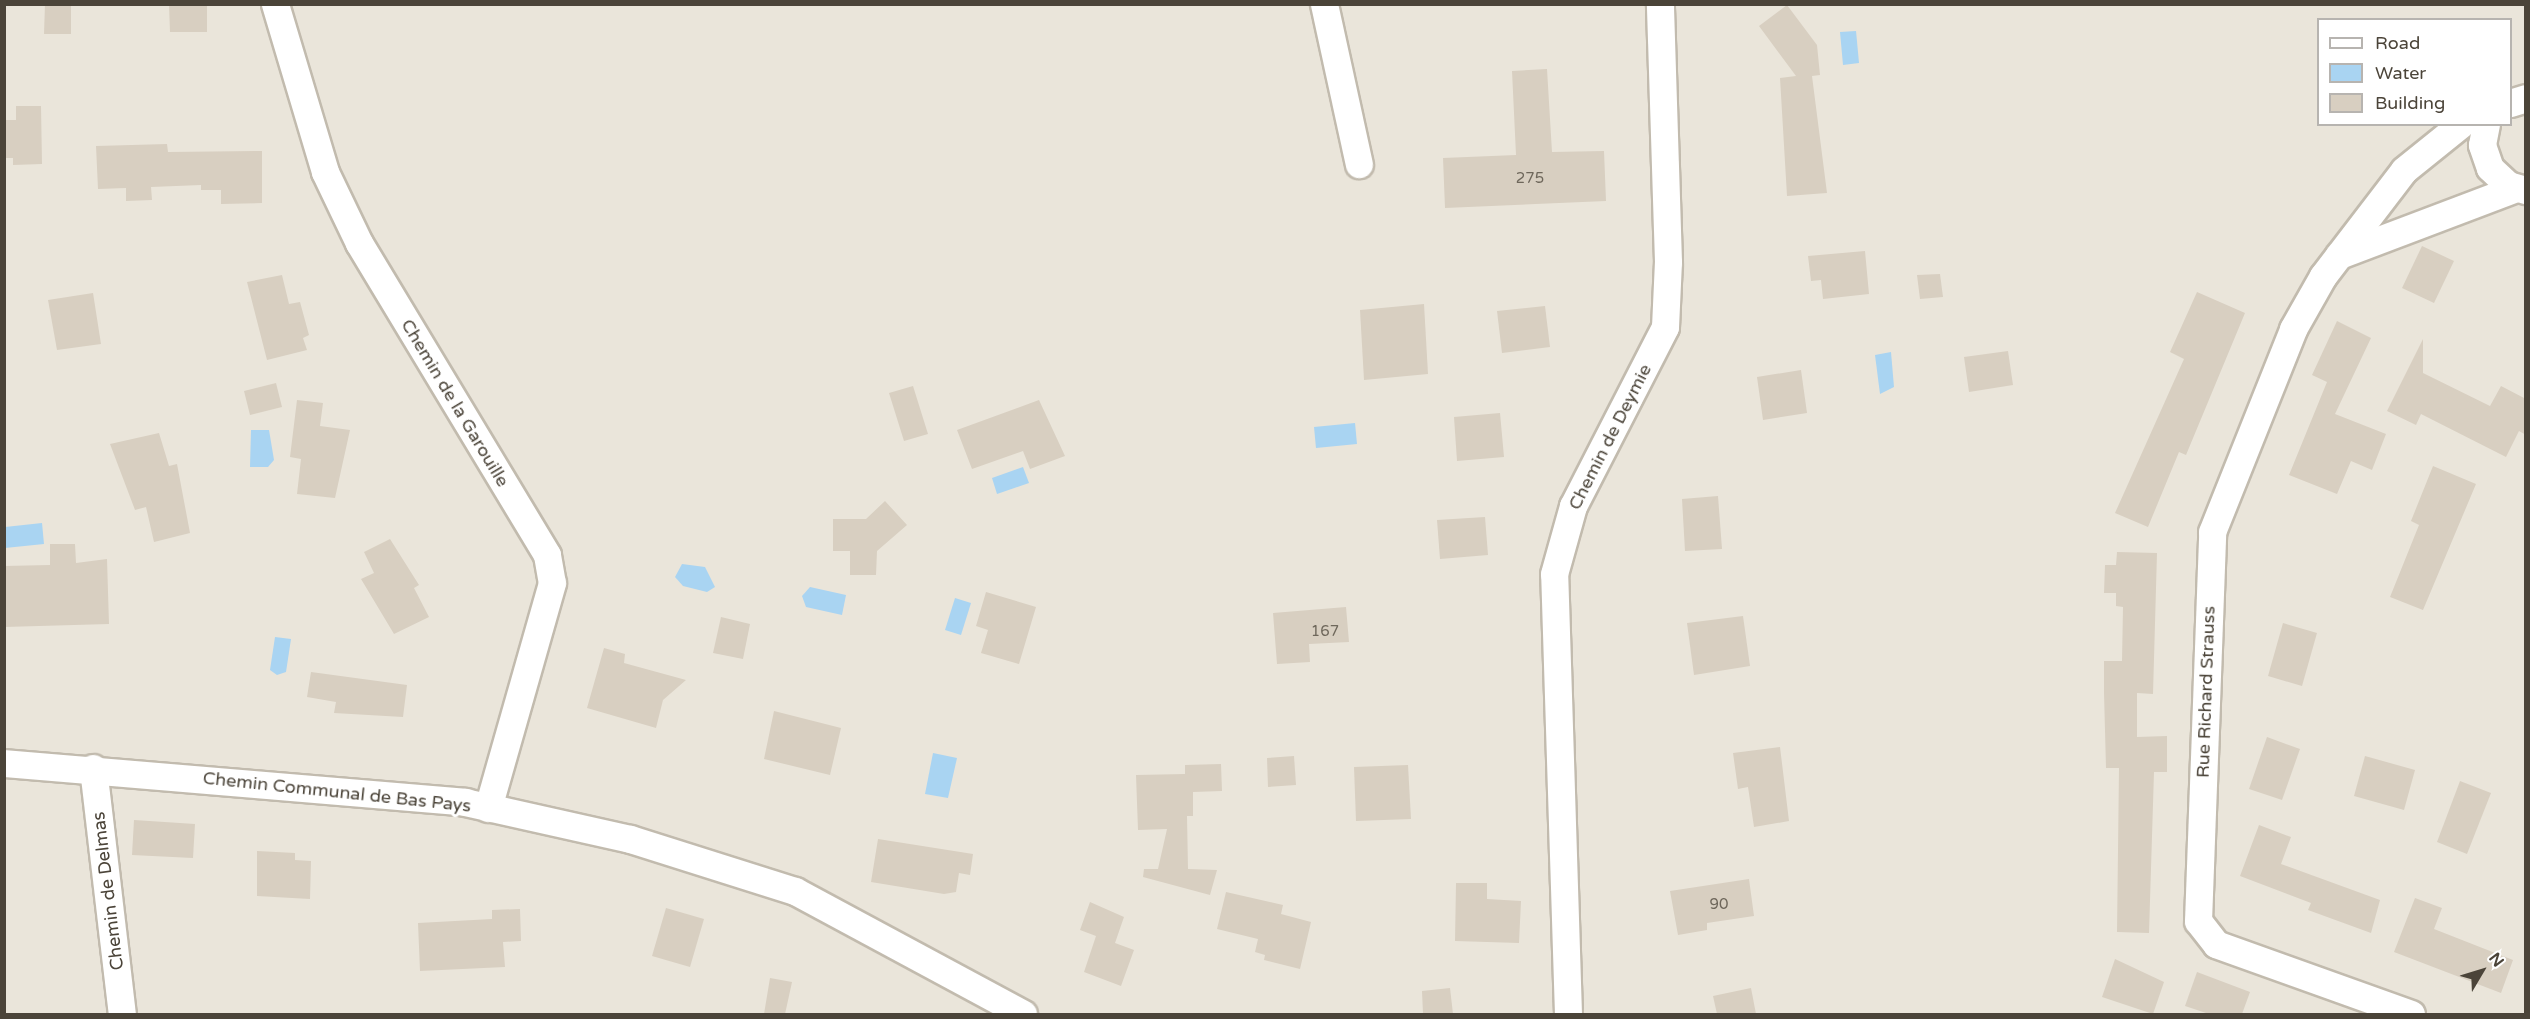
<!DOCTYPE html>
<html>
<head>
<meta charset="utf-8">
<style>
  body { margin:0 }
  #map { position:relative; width:2530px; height:1019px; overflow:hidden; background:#f6f3ec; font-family:"Varela Round",sans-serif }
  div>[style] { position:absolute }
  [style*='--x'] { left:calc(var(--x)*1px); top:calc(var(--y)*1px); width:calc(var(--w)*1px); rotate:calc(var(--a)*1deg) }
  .residential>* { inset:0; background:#eae5da }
  .water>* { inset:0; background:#a9d4f2 }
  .building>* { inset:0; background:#d8cfc1 }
  .roads { filter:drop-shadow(2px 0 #c2bbae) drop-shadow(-2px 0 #c2bbae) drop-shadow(0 2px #c2bbae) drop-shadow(0 -2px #c2bbae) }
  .minor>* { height:27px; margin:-13.5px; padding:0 13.5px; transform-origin:13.5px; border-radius:13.5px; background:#fff }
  span { translate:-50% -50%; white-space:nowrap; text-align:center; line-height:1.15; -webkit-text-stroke:6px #fff; paint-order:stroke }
  .number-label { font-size:15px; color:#6e675b }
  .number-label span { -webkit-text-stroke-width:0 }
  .street-label { font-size:18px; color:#4b4439 }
  .frame { position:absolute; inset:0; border:6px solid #4b4439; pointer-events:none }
  .legend { position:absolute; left:2317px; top:18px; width:195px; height:108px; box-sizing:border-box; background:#fff; border:2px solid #b7b4b0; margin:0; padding:8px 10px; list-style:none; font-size:18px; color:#4b4439 }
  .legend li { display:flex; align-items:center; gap:12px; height:30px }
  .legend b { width:30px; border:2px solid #b7b4b0 }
  .north { position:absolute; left:2452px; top:941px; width:60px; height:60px; -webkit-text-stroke:4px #fff; paint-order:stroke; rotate:52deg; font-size:16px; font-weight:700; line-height:24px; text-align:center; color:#4b4439 }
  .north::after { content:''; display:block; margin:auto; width:21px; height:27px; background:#4b4439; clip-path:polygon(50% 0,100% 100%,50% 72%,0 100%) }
</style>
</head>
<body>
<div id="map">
  <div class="residential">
    <i style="clip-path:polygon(evenodd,5px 5px,2525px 5px,2525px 1014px,5px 1014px,5px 5px,2318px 20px,2510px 20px,2510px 124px,2318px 124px,2318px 20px)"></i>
  </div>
  <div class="water">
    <i style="clip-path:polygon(1856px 31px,1859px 63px,1843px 65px,1840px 32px)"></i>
    <i style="clip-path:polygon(1891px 352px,1894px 387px,1880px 394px,1875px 355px)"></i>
    <i style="clip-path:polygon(1355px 423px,1357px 444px,1316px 448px,1314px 427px)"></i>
    <i style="clip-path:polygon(251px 430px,269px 430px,274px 460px,268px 467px,250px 467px)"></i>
    <i style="clip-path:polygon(1023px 467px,1029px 483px,997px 494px,992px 478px)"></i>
    <i style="clip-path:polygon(42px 523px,44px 544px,5px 548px,5px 527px)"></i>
    <i style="clip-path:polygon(682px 564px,705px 567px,715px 587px,707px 592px,683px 586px,675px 577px)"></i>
    <i style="clip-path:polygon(810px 587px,846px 595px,842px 615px,806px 607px,802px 596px)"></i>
    <i style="clip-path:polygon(955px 598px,971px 603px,961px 635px,945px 630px)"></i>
    <i style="clip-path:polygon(275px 637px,291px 639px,286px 672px,277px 675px,270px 670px)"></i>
    <i style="clip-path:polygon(933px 753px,957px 758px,948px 798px,925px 794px)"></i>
  </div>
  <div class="building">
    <i style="clip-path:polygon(45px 4px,71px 4px,71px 34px,44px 34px)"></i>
    <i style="clip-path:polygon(169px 4px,207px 4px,207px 32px,170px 32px)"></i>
    <i style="clip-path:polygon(1787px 5px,1817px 45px,1820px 75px,1812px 76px,1827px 193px,1787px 196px,1780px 78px,1796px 76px,1759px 26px)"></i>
    <i style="clip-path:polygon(1547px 69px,1552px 152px,1604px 151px,1606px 201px,1445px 208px,1443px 158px,1516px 155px,1512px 71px)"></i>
    <i style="clip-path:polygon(16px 106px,41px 106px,42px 164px,13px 165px,13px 158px,4px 158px,4px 120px,16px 120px)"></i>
    <i style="clip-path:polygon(167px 144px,168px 152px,262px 151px,262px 203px,221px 204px,221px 190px,201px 190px,201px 185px,151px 187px,152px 200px,126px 201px,126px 188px,98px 189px,96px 146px)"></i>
    <i style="clip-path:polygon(2422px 246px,2454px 261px,2434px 303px,2402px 288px)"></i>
    <i style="clip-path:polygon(1865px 251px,1869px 294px,1823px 299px,1821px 280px,1811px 281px,1808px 256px)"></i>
    <i style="clip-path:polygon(1940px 274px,1943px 297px,1920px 299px,1917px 275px)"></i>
    <i style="clip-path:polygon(282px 275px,289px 304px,300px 302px,309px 335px,303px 338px,307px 350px,267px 360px,247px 282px)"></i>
    <i style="clip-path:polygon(2197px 292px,2245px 313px,2186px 455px,2179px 452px,2148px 527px,2115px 513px,2184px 359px,2170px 352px)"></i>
    <i style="clip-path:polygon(93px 293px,101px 344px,57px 350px,48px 300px)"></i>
    <i style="clip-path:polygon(1424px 304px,1428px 374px,1364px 380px,1360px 310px)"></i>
    <i style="clip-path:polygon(1545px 306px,1550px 347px,1502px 353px,1497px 311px)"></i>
    <i style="clip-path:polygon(2337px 321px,2371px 338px,2335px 414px,2386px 434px,2372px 470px,2351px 461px,2337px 494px,2289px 475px,2327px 382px,2312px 375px)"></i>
    <i style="clip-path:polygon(2423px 339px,2423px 373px,2490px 406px,2501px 386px,2526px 399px,2526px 435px,2519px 431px,2506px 457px,2421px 414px,2416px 425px,2387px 411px)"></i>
    <i style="clip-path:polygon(2008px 351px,2013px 385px,1969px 392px,1964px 357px)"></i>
    <i style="clip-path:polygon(1801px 370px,1807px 413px,1763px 420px,1757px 377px)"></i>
    <i style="clip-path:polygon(276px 383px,282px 407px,250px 415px,244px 391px)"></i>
    <i style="clip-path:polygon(913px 386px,928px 434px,904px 441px,889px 393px)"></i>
    <i style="clip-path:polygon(297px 400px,323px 403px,320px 426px,350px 430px,335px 498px,297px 494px,301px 459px,290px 457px)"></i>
    <i style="clip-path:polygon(1039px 400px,1065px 456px,1030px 469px,1023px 451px,972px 469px,957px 430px)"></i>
    <i style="clip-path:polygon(1500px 413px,1504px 457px,1457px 461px,1454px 417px)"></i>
    <i style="clip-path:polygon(159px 433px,169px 466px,177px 464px,190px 533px,154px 542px,146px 507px,135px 510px,110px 444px)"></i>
    <i style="clip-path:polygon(2433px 466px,2476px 484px,2423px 610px,2390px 597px,2419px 525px,2411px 521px)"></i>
    <i style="clip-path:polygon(1718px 496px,1722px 549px,1685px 551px,1682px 499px)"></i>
    <i style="clip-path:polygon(885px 501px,907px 525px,877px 551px,876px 575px,850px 575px,850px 551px,833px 551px,833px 519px,866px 519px)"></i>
    <i style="clip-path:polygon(1485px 517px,1488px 555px,1440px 559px,1437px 520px)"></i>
    <i style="clip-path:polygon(390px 539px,419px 585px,414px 588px,429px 617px,394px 634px,361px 579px,374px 573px,364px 552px)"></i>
    <i style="clip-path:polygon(50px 544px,75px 544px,76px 563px,107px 559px,109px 624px,4px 627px,4px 566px,50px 565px)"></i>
    <i style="clip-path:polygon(2117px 552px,2157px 553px,2153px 694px,2137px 693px,2137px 737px,2167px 736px,2167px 772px,2154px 772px,2149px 933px,2117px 932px,2119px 768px,2106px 768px,2104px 693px,2104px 661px,2122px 661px,2123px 607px,2116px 606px,2116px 593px,2104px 593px,2105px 565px,2116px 565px)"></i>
    <i style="clip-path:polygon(986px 592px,1036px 607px,1019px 664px,981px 653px,988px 630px,976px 626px)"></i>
    <i style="clip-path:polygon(1346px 607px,1349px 642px,1309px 644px,1310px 662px,1277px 664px,1273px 613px)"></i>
    <i style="clip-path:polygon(1743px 616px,1750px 666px,1694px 675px,1687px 623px)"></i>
    <i style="clip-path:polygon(721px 617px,750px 624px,743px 659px,713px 653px)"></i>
    <i style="clip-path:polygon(2283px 623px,2317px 633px,2302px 686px,2268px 676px)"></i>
    <i style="clip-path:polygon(604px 648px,625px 654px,624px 663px,686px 680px,663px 700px,656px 728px,587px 708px)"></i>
    <i style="clip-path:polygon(311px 672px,407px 685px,403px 717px,334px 713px,336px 702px,307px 697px)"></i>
    <i style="clip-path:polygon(774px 711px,841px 728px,830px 775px,764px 759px)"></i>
    <i style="clip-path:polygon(2267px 737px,2300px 749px,2282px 800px,2249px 789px)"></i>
    <i style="clip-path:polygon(1780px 747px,1789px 821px,1754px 827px,1748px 787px,1738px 789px,1733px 753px)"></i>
    <i style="clip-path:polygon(1294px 756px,1296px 785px,1268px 787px,1267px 758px)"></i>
    <i style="clip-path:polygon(2365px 756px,2415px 770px,2404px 810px,2354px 796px)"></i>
    <i style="clip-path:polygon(1221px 764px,1222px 791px,1193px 792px,1193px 816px,1187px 816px,1188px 869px,1217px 870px,1210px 895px,1143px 877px,1144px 869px,1158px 869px,1167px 829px,1138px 830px,1136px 775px,1185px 774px,1185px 765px)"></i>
    <i style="clip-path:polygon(1408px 765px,1411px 819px,1356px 821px,1354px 767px)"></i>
    <i style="clip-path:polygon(2460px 781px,2491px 793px,2467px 854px,2437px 842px)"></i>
    <i style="clip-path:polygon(134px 820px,195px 824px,193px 858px,132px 855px)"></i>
    <i style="clip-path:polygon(2259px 825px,2291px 837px,2281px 864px,2380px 900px,2371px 933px,2308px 910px,2311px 903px,2240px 876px)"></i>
    <i style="clip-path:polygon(878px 839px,973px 854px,970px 875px,959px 873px,956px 892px,944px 894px,871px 882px)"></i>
    <i style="clip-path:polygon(257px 851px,295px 853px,295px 860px,311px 861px,310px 899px,257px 896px)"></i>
    <i style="clip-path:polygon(1749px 879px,1754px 916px,1707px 923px,1707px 930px,1678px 935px,1670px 891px)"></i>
    <i style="clip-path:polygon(1456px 883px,1487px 883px,1487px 899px,1521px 901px,1519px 943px,1455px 941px)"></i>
    <i style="clip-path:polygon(1226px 892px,1283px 905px,1281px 914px,1311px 922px,1300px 969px,1264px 960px,1265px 955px,1255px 952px,1258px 939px,1217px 929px)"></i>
    <i style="clip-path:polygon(2415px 898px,2442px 908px,2434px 929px,2513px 960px,2501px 993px,2394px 952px)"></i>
    <i style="clip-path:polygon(1090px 902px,1124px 917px,1115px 943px,1134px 950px,1121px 986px,1084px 972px,1096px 936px,1080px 930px)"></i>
    <i style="clip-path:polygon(666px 908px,704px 919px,690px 967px,652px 956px)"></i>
    <i style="clip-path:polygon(520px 909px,521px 941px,503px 942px,505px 967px,420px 971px,418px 923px,492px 919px,492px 910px)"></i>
    <i style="clip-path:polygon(2115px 959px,2164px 982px,2153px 1014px,2102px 997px)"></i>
    <i style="clip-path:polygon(2197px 972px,2250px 992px,2242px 1014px,2209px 1014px,2185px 1006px)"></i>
    <i style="clip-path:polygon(770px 978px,792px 982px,785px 1014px,764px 1014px)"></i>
    <i style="clip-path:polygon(1450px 988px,1453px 1014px,1423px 1014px,1422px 991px)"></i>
    <i style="clip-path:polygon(1751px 988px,1756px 1014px,1717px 1014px,1713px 996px)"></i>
  </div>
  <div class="roads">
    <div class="minor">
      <i style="--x:275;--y:4;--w:175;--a:73.4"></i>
      <i style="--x:325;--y:172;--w:79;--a:64.4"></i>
      <i style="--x:359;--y:243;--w:364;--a:58.9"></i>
      <i style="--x:547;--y:555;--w:28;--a:80"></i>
      <i style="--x:552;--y:583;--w:234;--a:105.9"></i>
      <i style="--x:1324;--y:4;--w:164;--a:77.7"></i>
      <i style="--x:2510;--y:103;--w:17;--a:-17"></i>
      <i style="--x:2486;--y:124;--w:21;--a:101"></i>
      <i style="--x:2482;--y:145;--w:24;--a:71"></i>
      <i style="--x:2490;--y:168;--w:25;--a:43"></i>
      <i style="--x:2508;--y:185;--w:19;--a:16"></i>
      <i style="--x:2339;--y:255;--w:189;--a:-20.7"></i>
      <i style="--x:4;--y:763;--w:463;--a:4.8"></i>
      <i style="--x:465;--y:802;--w:169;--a:12.6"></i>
      <i style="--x:630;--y:839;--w:173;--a:17.5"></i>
      <i style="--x:795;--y:891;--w:259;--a:28.3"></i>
      <i style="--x:93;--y:768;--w:248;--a:83.3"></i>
      <i style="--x:1568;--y:1014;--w:440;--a:-91.8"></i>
      <i style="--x:1554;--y:574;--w:71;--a:-74.4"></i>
      <i style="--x:1573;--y:506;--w:201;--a:-62.8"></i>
      <i style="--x:1665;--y:327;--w:65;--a:-87.4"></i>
      <i style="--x:1668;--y:262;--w:258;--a:-91.8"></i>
      <i style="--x:2411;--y:1014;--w:207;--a:-160.3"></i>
      <i style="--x:2216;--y:944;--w:29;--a:-128"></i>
      <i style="--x:2198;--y:921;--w:389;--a:-87.9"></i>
      <i style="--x:2212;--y:532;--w:219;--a:-68.2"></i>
      <i style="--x:2293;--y:329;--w:61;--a:-60.5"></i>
      <i style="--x:2323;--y:276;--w:133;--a:-52.6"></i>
      <i style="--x:2404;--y:170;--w:73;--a:-38.9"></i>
    </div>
  </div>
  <div class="number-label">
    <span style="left:1530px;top:179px">275</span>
    <span style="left:1325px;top:632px">167</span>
    <span style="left:1719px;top:905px">90</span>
  </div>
  <div class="street-label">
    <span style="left:455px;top:403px;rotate:59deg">Chemin de la Garouille</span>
    <span style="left:1610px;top:437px;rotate:-63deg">Chemin de Deymie</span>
    <span style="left:2206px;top:692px;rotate:-88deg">Rue Richard Strauss</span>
    <span style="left:337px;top:792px;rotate:6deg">Chemin Communal de Bas Pays</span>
    <span style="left:108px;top:891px;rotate:-97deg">Chemin de Delmas</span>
  </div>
  <div class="frame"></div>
  <ul class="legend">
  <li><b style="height:8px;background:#fff"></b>Road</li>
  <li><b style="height:16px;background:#a9d4f2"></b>Water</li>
  <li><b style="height:16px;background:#d8cfc1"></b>Building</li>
  </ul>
  <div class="north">N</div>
</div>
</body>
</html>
